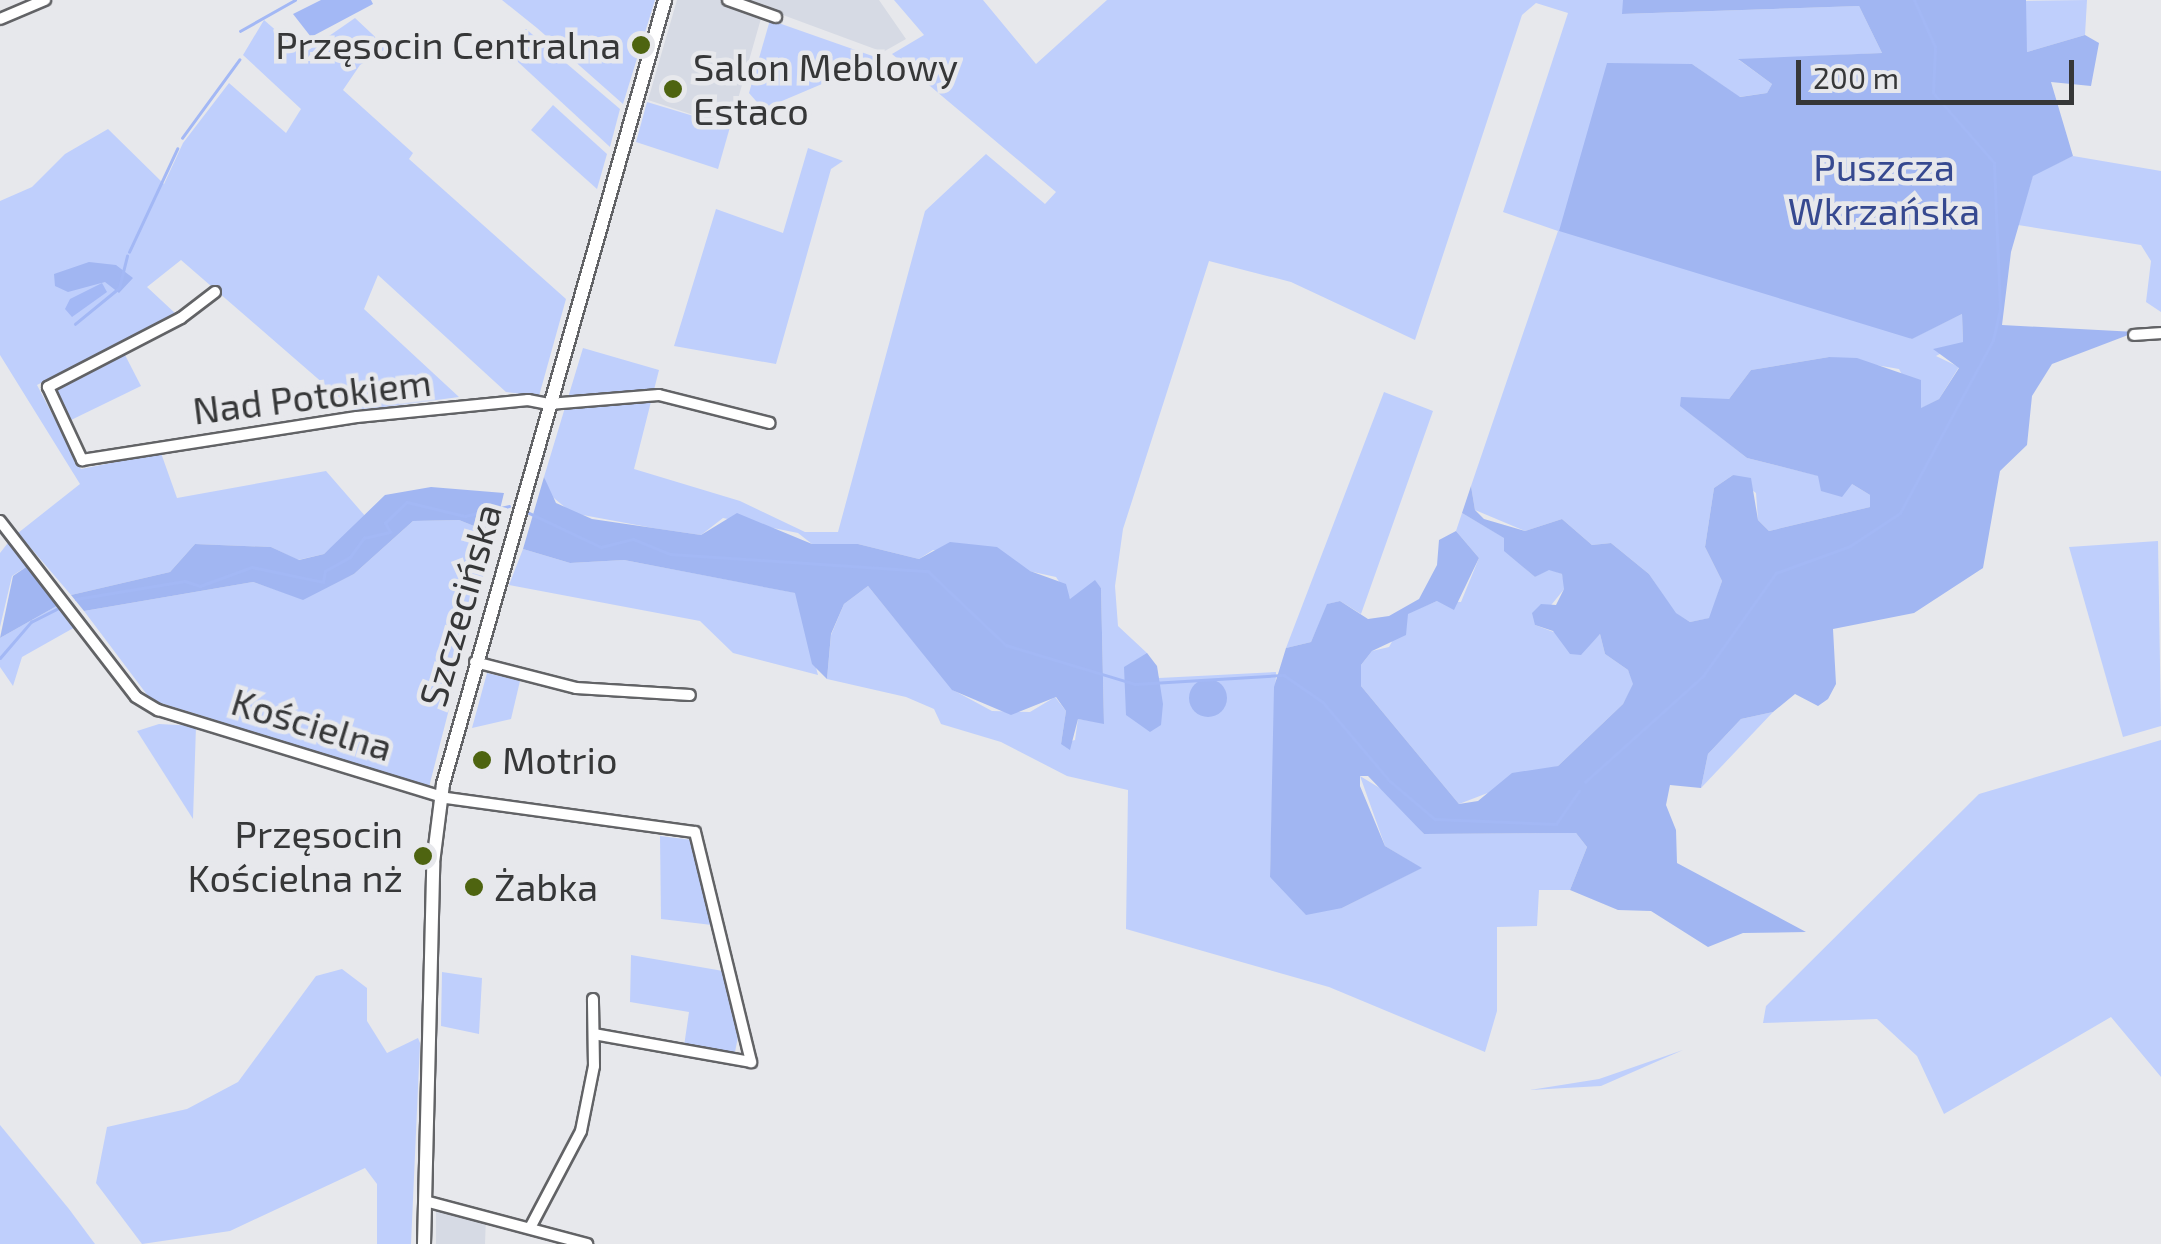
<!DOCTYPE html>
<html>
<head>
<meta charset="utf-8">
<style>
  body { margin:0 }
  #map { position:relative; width:2161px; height:1244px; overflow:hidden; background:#e7e8ec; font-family:"Exo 2",sans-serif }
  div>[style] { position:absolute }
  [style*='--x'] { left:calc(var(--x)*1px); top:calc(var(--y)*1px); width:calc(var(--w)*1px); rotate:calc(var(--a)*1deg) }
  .built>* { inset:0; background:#d6dae4 }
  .green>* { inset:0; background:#bfcffc }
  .forest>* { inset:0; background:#a1b6f2 }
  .round { border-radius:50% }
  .water>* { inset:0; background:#a3b8f5 }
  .stream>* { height:2.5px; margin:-1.25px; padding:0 1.25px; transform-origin:1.25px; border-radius:1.25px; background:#a3b8f5 }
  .roads { filter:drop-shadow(2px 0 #626366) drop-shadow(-2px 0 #626366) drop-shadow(0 2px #626366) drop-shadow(0 -2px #626366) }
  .minor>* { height:10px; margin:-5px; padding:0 5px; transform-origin:5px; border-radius:5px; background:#fff }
  .tertiary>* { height:12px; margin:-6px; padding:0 6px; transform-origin:6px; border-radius:6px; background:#fff }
  .dots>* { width:28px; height:28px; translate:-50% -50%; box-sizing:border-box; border:5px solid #e7e8ec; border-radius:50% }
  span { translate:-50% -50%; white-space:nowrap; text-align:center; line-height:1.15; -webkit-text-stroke:9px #e7e8ec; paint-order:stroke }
  .poi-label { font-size:38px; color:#363738 }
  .right { translate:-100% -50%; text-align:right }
  .left { translate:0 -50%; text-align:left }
  .park-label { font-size:38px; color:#364990 }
  .street-label { font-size:38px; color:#363738 }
  .scale { position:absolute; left:1796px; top:60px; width:278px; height:45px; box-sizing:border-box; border:5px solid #363738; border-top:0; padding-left:12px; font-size:30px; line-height:35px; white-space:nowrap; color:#363738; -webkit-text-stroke:8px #e7e8ec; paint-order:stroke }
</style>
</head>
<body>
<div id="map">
  <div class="built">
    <i style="clip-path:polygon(677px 0,879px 0,906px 39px,883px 52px,764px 8px,730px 127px,648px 100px)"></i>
    <i style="clip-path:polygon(436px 1201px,486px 1216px,485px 1244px,436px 1244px)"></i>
  </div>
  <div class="green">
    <i style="clip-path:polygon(502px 0,655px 0,623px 104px,537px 28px)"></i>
    <i style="clip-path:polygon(894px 0,983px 0,1036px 64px,1107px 0,1623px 0,1623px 14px,1859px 6px,1882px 53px,1739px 60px,1772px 84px,1767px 93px,1739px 97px,1692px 64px,1911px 339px,1962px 314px,1963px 342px,1936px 356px,1959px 367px,1939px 399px,1920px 409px,1899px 369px,1829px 357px,1751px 370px,1729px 399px,1681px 406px,1747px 458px,1852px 484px,1870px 495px,1870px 507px,1769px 531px,1758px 520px,1756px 493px,1733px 475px,1714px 488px,1705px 547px,1722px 581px,1710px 618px,1690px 622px,1675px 613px,1649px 574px,1611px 543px,1592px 545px,1562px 519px,1525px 531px,1475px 510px,1471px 486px,1558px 231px,1503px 212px,1568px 13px,1536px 3px,1522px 15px,1415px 340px,1291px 282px,1209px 261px,1123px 529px,1115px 586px,1118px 626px,1147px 653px,1159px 678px,1276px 672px,1270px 877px,1342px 908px,1421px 868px,1385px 846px,1360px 776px,1388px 793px,1424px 834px,1576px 833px,1587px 847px,1570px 890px,1539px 890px,1537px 926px,1497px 927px,1497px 1011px,1485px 1052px,1329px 987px,1126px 929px,1128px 790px,1067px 776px,1001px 742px,941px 724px,934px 709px,906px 697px,827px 679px,831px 635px,844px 604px,868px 586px,953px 690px,992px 711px,1030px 712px,1055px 697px,1066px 711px,1061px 744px,1075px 740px,1078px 719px,1104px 723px,1101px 588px,1095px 581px,1071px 600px,1056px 577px,933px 550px,919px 559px,858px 544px,812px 544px,798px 533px,723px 518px,701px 535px,653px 528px,572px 513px,549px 494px,544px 477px,583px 348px,659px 370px,634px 469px,740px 501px,805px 532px,838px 532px,925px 211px,986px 154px,1045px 204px,1056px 192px,892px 54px,924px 35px)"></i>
    <i style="clip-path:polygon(2087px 0,2085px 35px,2027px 52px,2021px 1px)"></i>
    <i style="clip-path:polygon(355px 18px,387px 48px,360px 65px,343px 90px,413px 153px,409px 159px,566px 299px,539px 396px,506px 392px,378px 275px,364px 309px,459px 397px,355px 411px,181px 260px,147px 287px,176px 314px,37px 385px,81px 469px,161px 453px,177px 498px,326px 471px,366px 517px,324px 554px,298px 560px,271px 547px,195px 544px,170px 572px,71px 595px,18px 533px,80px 484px,0 355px,0 201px,32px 187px,65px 154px,108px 129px,164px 184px,183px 143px,229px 83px,286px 133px,301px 109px,243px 55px,264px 20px,303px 54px)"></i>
    <i style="clip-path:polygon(770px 20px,881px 59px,763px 109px,749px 93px)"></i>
    <i style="clip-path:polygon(526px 29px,620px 109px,610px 147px,505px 50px)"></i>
    <i style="clip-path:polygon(647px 102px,730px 127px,718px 169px,636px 142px)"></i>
    <i style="clip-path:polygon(553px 105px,607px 154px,597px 189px,531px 130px)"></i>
    <i style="clip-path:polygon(808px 148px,843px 161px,831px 169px,776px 364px,674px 346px,716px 209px,783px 233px)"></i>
    <i style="clip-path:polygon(2073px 156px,2161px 171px,2161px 312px,2146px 302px,2151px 261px,2141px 245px,2018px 225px,2033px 175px)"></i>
    <i style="clip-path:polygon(125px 355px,141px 386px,69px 421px,54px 396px,57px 388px)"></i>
    <i style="clip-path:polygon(1384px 392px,1433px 411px,1361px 614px,1340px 601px,1328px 604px,1311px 642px,1286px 648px)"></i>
    <i style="clip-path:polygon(1462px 513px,1505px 538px,1505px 551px,1535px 577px,1549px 569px,1562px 574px,1565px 588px,1535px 625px,1588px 645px,1600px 634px,1605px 654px,1628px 670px,1634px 684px,1623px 704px,1558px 766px,1459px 804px,1361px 686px,1361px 665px,1372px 651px,1389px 647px,1408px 613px,1437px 601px,1461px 602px,1479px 558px,1456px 531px)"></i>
    <i style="clip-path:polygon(459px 520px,494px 534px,429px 787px,151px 700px,84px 611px,253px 582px,303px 599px,354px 574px,413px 521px)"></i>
    <i style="clip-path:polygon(11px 539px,32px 563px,12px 576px,0 627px,0 553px)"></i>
    <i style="clip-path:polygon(2158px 541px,2161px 726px,2123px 737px,2069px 547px)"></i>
    <i style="clip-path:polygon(523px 549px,570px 563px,624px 560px,796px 593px,818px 675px,733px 653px,700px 621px,509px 585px)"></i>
    <i style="clip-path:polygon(62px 603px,77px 626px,22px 657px,13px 686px,0 667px,0 638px)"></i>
    <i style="clip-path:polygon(487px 673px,520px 681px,511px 719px,472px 728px)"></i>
    <i style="clip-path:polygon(1773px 712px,1701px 788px,1708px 754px,1741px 719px)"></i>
    <i style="clip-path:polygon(159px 724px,196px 726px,193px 819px,137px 731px)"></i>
    <i style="clip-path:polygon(2161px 740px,2161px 1077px,2111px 1017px,1944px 1114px,1917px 1056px,1877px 1019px,1763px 1023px,1766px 1006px,1979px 794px)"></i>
    <i style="clip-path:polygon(660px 836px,693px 840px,712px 925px,661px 919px)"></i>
    <i style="clip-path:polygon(631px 955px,723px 971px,738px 1037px,733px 1062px,683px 1053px,689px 1012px,630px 1002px)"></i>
    <i style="clip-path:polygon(342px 969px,367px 988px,367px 1021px,387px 1053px,418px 1038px,420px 1043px,411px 1244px,377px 1244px,377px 1184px,365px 1168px,230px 1231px,142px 1244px,96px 1183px,107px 1127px,187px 1109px,238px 1082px,316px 976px)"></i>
    <i style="clip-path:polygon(442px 972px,482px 978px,479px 1034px,441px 1026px)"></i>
    <i style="clip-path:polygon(1683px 1050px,1601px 1086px,1530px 1090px,1599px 1079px)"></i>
    <i style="clip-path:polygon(0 1125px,69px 1209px,95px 1244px,0 1244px)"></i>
  </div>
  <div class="forest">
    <i style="clip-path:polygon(1623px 0,2026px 0,2027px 52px,2085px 35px,2099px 43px,2091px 86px,2051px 82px,2073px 156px,2033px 176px,2011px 252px,2002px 325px,2136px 332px,2052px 364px,2032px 396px,2027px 445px,2000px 471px,1983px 568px,1914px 613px,1833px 629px,1836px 684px,1828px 699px,1818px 706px,1795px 694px,1773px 712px,1741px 719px,1708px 754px,1701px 788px,1670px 785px,1666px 805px,1676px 830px,1677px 863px,1806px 932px,1743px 933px,1708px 947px,1651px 911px,1618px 910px,1570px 890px,1587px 847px,1576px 833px,1424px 834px,1368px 776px,1360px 776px,1360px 786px,1385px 846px,1422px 868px,1342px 908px,1306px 915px,1270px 877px,1274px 687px,1286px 648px,1311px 642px,1327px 604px,1340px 601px,1368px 619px,1389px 616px,1419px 599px,1437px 565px,1439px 540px,1456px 531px,1479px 558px,1454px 610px,1437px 601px,1408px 614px,1406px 635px,1372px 651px,1361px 665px,1361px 686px,1459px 804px,1478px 801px,1512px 773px,1558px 766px,1623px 704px,1633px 684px,1628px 670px,1605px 654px,1600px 634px,1581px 655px,1570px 654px,1553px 631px,1535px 625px,1532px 613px,1541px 604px,1556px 605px,1564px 589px,1562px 574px,1549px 570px,1535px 577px,1504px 551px,1504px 538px,1462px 513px,1471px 486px,1475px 510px,1484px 519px,1525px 531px,1562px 519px,1592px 545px,1611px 543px,1649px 574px,1676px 613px,1690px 622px,1709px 618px,1722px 581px,1705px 547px,1714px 488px,1733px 475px,1751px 478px,1758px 520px,1769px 531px,1870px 507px,1870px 495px,1852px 484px,1842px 497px,1821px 491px,1818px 476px,1747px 458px,1680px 406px,1681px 397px,1729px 399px,1751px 370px,1829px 357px,1857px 358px,1921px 380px,1921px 408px,1939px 399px,1959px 368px,1933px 349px,1963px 342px,1962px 314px,1912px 339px,1559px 231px,1607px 63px,1692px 64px,1740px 97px,1767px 93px,1772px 84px,1738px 59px,1882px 53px,1859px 6px,1622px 14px)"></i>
    <i style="clip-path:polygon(89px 262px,116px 265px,133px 278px,119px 293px,105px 282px,68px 292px,55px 286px,54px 274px)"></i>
    <i style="clip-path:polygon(544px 477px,556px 503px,592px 519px,701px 535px,737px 513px,812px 544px,858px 544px,919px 559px,950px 542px,997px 547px,1030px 571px,1066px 584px,1070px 599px,1095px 580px,1101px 588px,1104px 724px,1078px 719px,1070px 750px,1061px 744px,1066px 711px,1056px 697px,1011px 715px,952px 690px,868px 586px,844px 604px,831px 634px,827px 679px,812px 664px,795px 593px,624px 560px,570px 563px,523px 549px)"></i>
    <i style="clip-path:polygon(431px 487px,504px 493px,494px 534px,459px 520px,413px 521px,354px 574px,303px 600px,253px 582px,84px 611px,71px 595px,170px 572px,195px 544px,271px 547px,299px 560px,324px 554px,385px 495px)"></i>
    <i style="clip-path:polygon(32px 563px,62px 603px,0 638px,13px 576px)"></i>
    <i style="clip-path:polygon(1147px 653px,1157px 666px,1163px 704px,1161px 725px,1150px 732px,1126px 715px,1124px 667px)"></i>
    <i class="round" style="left:1189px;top:679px;width:38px;height:38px"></i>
  </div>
  <div class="water">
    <i style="clip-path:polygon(321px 0,371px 0,373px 4px,311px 37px,293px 14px)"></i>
    <i style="clip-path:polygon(102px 283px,107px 292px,72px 317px,65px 309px,70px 299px)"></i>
  </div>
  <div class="stream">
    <i style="--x:240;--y:31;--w:63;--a:-29.4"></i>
    <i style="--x:182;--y:138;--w:97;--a:-53.8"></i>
    <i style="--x:129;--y:252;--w:114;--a:-65"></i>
    <i style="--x:75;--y:324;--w:57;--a:-39.3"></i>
    <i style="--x:119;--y:288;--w:33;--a:-76"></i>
    <i style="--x:527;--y:512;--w:82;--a:25.3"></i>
    <i style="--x:601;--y:547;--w:33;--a:-14"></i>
    <i style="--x:633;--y:539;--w:40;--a:22"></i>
    <i style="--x:670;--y:554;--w:259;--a:3.8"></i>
    <i style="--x:928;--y:571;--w:108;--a:43.5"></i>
    <i style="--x:1006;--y:645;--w:135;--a:16.8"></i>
    <i style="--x:1135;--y:684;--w:149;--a:-3.5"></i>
    <i style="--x:1284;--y:675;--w:47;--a:34.7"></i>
    <i style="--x:1323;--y:702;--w:104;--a:49.7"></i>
    <i style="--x:1390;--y:781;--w:59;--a:40.2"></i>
    <i style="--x:1435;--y:819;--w:121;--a:2.4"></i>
    <i style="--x:1556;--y:824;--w:40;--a:-55.1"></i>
    <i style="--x:76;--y:599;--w:110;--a:-9.4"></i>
    <i style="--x:185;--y:581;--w:16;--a:18"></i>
    <i style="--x:200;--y:586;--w:55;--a:-20.1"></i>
    <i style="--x:252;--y:567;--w:73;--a:11.9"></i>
    <i style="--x:323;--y:582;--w:11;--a:-80"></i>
    <i style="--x:325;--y:571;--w:29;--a:-29"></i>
    <i style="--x:350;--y:557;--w:24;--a:-54"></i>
    <i style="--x:364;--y:538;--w:27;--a:-13"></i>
    <i style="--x:390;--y:532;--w:10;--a:-119"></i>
    <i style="--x:385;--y:523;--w:30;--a:-44"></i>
    <i style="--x:407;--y:502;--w:60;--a:13.6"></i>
    <i style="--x:465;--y:516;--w:45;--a:-12.8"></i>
    <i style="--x:0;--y:658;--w:48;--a:-49.3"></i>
    <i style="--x:31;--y:622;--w:34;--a:-27"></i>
    <i style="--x:1585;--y:782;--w:159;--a:-41.9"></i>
    <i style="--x:1703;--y:676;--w:126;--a:-54.7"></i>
    <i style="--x:1776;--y:573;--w:79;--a:-20"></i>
    <i style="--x:1850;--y:546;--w:60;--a:-33.4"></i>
    <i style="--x:1900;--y:513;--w:196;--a:-61.7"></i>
    <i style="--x:1993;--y:340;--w:32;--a:-77"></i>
    <i style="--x:2000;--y:309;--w:146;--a:-92.4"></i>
    <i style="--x:1994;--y:163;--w:93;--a:-131.1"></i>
    <i style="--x:1933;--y:93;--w:46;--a:-87.5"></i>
    <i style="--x:1935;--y:47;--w:51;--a:-114.1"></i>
  </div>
  <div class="roads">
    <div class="minor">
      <i style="--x:728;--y:0;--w:51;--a:19.5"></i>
      <i style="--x:0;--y:19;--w:49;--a:-22.9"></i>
      <i style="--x:215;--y:292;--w:43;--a:142.6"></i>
      <i style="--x:181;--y:318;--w:150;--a:152.6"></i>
      <i style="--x:48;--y:387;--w:81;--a:65"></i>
      <i style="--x:82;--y:460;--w:278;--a:-8.9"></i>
      <i style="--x:357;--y:417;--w:172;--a:-5.7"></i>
      <i style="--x:528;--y:400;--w:21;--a:11"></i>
      <i style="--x:549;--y:404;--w:110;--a:-4.7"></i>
      <i style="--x:659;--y:395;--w:114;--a:14.2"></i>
      <i style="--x:2134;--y:335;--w:27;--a:-4"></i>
      <i style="--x:0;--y:521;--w:222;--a:52.3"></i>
      <i style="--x:136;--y:697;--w:26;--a:31"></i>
      <i style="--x:158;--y:710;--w:301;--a:17"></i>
      <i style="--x:446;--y:798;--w:251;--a:7.8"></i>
      <i style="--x:695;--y:832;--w:237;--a:76.3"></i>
      <i style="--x:751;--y:1062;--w:159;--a:-169.9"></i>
      <i style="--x:475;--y:662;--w:104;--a:14.4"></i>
      <i style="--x:576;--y:688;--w:114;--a:3.5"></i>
      <i style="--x:425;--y:1201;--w:168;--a:14.9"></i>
      <i style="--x:531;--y:1226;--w:107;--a:-62.2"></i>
      <i style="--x:581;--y:1131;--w:66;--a:-78.7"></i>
      <i style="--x:594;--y:1066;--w:67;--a:-90.9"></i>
    </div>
    <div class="tertiary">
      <i style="--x:424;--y:1244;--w:381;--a:-88.6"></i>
      <i style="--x:433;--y:863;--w:80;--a:-82.8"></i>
      <i style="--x:443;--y:784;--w:815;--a:-74.19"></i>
    </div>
  </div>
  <div class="dots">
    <i style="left:641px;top:45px;background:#4e6410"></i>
    <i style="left:673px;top:89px;background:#4e6410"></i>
    <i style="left:482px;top:760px;background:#4e6410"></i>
    <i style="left:423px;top:856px;background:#4e6410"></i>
    <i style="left:474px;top:887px;background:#4e6410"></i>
  </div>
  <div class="poi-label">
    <span class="right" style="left:621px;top:45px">Przęsocin Centralna</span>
    <span class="left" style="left:693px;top:89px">Salon Meblowy<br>Estaco</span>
    <span class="left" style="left:502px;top:760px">Motrio</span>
    <span class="right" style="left:403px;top:856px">Przęsocin<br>Kościelna nż</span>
    <span class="left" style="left:494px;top:887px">Żabka</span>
  </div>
  <div class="park-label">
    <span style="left:1884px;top:189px">Puszcza<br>Wkrzańska</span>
  </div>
  <div class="street-label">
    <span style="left:312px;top:396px;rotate:-7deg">Nad Potokiem</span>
    <span style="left:460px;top:605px;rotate:-74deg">Szczecińska</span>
    <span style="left:312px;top:724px;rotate:17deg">Kościelna</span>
  </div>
  <div class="scale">200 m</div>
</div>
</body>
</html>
